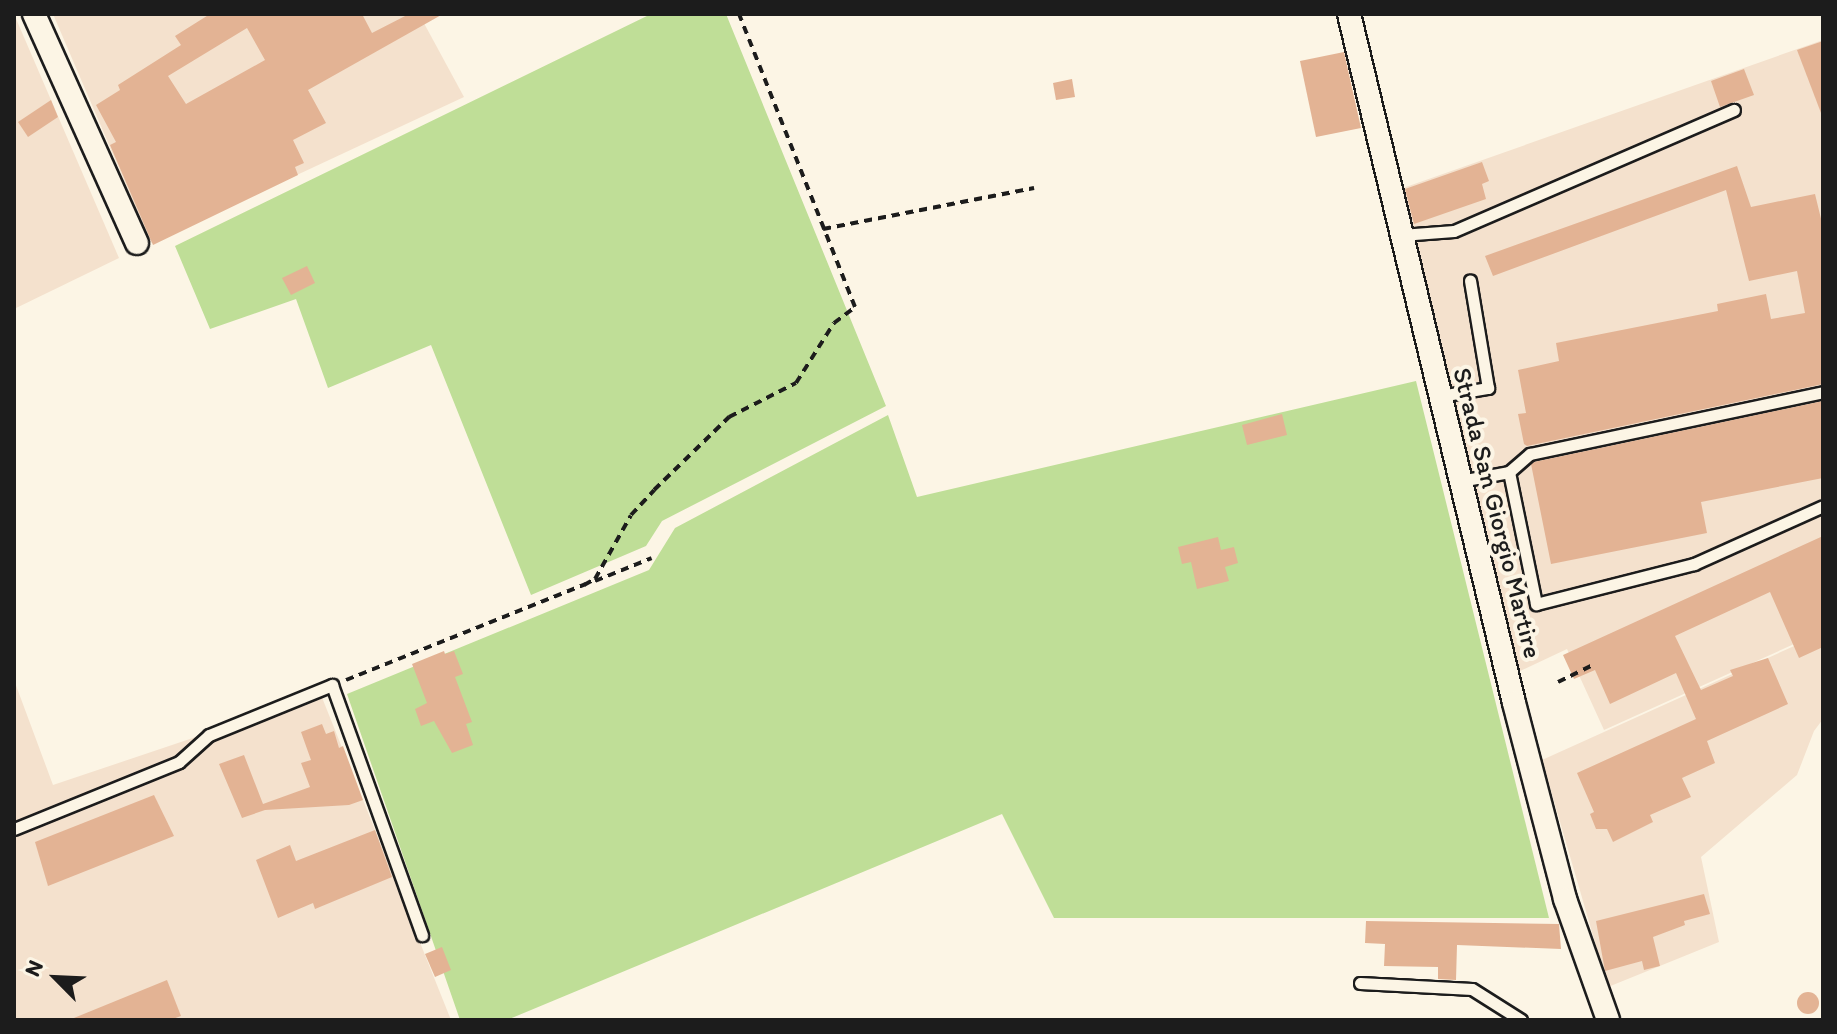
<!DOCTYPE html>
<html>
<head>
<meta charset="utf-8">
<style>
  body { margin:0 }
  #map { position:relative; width:1837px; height:1034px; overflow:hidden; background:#fcf5e5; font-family:Itim,sans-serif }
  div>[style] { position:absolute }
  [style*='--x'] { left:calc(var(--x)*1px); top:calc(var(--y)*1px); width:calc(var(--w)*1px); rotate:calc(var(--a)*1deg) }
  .built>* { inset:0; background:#f4e1cd }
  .green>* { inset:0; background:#bfde97 }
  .building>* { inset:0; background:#e3b394 }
  .round { border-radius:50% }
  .path>* { height:4px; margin-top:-2px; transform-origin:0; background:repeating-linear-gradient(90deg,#1c1c1c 0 8px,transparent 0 14px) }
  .roads { filter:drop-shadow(2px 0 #1c1c1c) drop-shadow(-2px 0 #1c1c1c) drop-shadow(0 2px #1c1c1c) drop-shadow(0 -2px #1c1c1c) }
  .service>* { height:11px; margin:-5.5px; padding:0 5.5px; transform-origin:5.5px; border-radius:5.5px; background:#fcf5e5 }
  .minor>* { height:22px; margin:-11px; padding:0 11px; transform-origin:11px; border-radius:11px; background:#fcf5e5 }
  span { translate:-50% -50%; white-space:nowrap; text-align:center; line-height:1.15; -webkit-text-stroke:8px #fcf5e5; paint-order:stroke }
  .street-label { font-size:26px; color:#1c1c1c }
  .frame { position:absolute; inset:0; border:16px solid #1c1c1c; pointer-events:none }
  .north { position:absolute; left:16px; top:938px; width:80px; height:80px; -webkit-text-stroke:6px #fcf5e5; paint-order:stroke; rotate:294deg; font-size:22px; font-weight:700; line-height:32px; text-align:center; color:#1c1c1c }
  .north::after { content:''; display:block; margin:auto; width:28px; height:36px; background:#1c1c1c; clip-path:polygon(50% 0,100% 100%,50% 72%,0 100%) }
</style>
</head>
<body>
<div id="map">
  <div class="built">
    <i style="clip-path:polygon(14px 14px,119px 258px,14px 309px)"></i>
    <i style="clip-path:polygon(53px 14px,419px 14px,464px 97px,151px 243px)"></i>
    <i style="clip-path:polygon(1823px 40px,1823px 631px,1604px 730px,1567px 649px,1520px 671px,1403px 188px)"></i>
    <i style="clip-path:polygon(1823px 633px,1823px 719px,1814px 731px,1797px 775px,1701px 857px,1719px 942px,1608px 987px,1542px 760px)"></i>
    <i style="clip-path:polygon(14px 680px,53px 785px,321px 695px,451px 1020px,14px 1020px)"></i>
  </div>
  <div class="green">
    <i style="clip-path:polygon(651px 14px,726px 14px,886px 406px,662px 521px,646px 546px,531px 595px,431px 345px,328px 388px,296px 299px,210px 329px,175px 246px)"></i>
    <i style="clip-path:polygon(1416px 381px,1549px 918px,1054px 918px,1002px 814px,507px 1020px,460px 1020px,347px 694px,649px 570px,675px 528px,888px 415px,917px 497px)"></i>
  </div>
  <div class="building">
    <i style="clip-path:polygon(evenodd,210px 14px,362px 14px,372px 33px,409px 14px,443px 14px,308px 90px,326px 123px,293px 140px,304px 163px,295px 167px,298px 175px,153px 245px,110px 145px,116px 142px,96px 105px,120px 90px,118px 85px,181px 45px,175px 36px,210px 14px,247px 28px,265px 60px,186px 104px,168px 76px,247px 28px)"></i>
    <i style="clip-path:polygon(1823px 41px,1823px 113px,1821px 113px,1797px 50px)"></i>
    <i style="clip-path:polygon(1344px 52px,1361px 128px,1316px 137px,1300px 61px)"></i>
    <i style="clip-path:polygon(1744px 69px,1754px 95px,1720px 107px,1711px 81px)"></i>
    <i style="clip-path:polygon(1072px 79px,1075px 97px,1056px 100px,1053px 83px)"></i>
    <i style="clip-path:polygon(51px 100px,58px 117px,28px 137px,18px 122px)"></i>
    <i style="clip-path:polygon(1482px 162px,1489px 181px,1482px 184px,1486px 199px,1414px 224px,1405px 189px)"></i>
    <i style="clip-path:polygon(1737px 166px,1751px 207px,1815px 194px,1823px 227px,1823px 384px,1527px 446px,1524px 444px,1518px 414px,1526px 413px,1518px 370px,1559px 361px,1556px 343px,1718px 311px,1717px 304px,1766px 294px,1771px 319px,1805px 313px,1797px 271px,1749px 281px,1726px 190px,1493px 276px,1485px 256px)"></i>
    <i style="clip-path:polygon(307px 266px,315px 283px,291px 295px,282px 278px)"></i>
    <i style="clip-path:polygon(1823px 401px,1823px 478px,1701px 502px,1707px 533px,1551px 564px,1531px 464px,1534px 462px)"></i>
    <i style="clip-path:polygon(1282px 414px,1287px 435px,1247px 445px,1242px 425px)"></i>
    <i style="clip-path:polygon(1823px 536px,1823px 647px,1799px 658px,1770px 592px,1675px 636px,1701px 690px,1733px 676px,1730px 670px,1768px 658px,1788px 704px,1707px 741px,1715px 763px,1682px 778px,1691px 797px,1650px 815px,1653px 822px,1613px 842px,1607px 829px,1596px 829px,1590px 814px,1594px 812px,1577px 773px,1696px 719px,1676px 673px,1610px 704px,1595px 670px,1574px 679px,1563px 655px)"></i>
    <i style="clip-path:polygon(1218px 537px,1221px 550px,1234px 547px,1238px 563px,1225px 567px,1229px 581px,1197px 589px,1191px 562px,1182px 564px,1178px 547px)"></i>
    <i style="clip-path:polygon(444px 651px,445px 654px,454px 651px,463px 674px,455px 677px,472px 722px,466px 724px,473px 745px,452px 753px,434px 721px,421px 726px,415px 709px,427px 703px,412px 664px)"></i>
    <i style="clip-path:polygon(322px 724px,326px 734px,334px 731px,339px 748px,343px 746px,363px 800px,349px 805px,265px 810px,242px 818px,219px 764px,244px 755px,263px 804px,310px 787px,301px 763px,311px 760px,301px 732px)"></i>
    <i style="clip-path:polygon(154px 795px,174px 836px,48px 886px,35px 842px)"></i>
    <i style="clip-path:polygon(375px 830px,392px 877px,315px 909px,313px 903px,278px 918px,256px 860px,290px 845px,296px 861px)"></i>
    <i style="clip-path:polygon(1704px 894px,1710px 914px,1684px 921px,1685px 925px,1653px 937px,1660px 966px,1644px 970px,1642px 961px,1605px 971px,1596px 921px)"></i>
    <i style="clip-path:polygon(1366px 921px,1559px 924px,1561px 949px,1457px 945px,1456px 980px,1438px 979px,1438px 967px,1384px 966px,1385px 944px,1365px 943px)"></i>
    <i style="clip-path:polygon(442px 947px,451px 970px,435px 977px,425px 954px)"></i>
    <i style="clip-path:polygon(167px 980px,181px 1016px,170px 1020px,69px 1020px)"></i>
    <i class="round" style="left:1797px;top:992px;width:22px;height:22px"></i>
  </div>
  <div class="path">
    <i style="--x:823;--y:229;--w:215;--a:-11"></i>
    <i style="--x:595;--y:581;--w:61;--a:-22"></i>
    <i style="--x:584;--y:585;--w:13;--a:-29"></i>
    <i style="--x:595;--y:579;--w:73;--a:-60.6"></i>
    <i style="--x:631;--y:515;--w:34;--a:-47"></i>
    <i style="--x:654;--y:490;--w:105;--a:-44.2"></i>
    <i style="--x:729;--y:417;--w:75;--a:-26.9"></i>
    <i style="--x:796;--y:383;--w:71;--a:-57.7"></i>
    <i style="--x:834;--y:323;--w:26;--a:-37"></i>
    <i style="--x:855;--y:307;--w:315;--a:-111.6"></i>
    <i style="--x:346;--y:680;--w:258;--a:-21.8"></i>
    <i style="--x:1558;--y:682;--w:39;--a:-26"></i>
  </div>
  <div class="roads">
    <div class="service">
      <i style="--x:1401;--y:235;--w:53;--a:-4.3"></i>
      <i style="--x:1454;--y:231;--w:305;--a:-23.4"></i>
      <i style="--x:1440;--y:396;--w:49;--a:-9.5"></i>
      <i style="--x:1488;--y:388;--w:109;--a:-99.5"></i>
      <i style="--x:1509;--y:472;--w:135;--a:78.4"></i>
      <i style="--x:1536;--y:604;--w:163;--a:-14.2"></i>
      <i style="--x:1694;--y:564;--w:141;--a:-24.2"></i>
      <i style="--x:1460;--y:481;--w:50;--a:-10.4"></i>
      <i style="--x:1509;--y:472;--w:28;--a:-41"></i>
      <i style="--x:1530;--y:454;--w:299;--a:-11.9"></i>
      <i style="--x:14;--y:829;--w:178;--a:-22.1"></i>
      <i style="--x:179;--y:762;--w:40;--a:-42"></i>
      <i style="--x:209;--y:735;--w:133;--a:-22.1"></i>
      <i style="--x:332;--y:685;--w:266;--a:70.2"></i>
      <i style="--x:1360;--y:983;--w:112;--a:3.1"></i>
      <i style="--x:1472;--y:989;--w:58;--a:32.3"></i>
    </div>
    <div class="minor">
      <i style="--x:34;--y:14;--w:251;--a:65.8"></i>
      <i style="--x:1349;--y:14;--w:708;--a:76.53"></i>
      <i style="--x:1514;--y:703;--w:203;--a:75.4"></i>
      <i style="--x:1565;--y:899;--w:128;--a:70.4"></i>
    </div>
  </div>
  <div class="street-label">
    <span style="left:1497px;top:513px;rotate:76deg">Strada San Giorgio Martire</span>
  </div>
  <div class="frame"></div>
  <div class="north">N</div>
</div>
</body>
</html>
